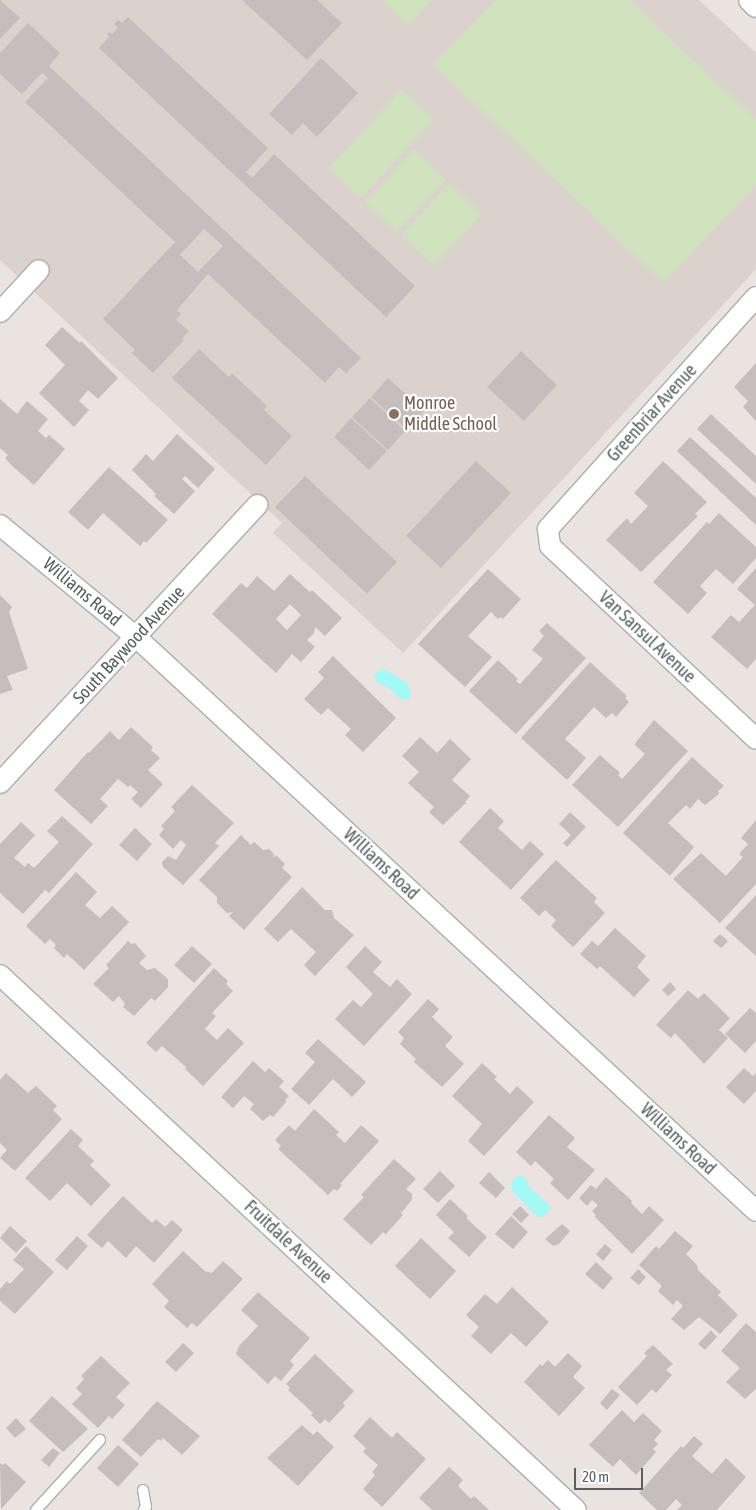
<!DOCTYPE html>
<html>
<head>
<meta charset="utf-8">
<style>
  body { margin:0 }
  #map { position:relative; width:756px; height:1510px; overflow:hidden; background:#ebe3e0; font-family:"Asap Condensed",sans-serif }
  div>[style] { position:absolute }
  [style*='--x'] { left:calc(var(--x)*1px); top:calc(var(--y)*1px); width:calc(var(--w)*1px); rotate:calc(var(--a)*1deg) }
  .education>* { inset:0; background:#dbd2ce }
  .green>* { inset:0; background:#cfe2bd }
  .water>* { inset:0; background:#a1faf5 }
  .building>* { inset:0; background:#c6bebd }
  .roads { filter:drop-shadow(1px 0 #aaafb0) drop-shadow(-1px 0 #aaafb0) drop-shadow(0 1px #aaafb0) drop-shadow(0 -1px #aaafb0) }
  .service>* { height:10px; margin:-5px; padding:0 5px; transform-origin:5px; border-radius:5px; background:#fff }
  .minor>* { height:20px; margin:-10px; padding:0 10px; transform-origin:10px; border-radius:10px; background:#fff }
  .dots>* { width:14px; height:14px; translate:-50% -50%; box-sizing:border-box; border:2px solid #fff; border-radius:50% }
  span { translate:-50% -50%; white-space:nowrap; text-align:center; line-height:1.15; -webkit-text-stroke:4.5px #fff; paint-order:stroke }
  .education-label { font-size:18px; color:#785e54 }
  .left { translate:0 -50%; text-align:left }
  .street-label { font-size:18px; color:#596060 }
  .scale { position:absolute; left:574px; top:1468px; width:69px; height:22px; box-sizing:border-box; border:2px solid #596060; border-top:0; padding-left:6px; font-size:15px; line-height:18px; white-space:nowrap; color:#596060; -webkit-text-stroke:4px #fff; paint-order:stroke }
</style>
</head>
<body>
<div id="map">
  <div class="education">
    <i style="clip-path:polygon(0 0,699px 0,756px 53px,756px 269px,403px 653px,273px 533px,282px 523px,0 260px)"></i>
  </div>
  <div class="green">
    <i style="clip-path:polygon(381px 0,432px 0,408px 26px)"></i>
    <i style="clip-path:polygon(495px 0,629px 0,756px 119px,756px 185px,664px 283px,434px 65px)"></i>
    <i style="clip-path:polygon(402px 89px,434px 120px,361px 198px,329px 168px)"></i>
    <i style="clip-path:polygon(414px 149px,446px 180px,397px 232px,365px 202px)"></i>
    <i style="clip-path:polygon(450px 183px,482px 214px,434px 266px,401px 235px)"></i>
  </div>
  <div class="water">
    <i style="clip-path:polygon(382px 668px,407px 683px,411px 693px,409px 699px,402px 700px,386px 686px,378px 683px,374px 676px)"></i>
    <i style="clip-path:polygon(522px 1175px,528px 1182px,528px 1186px,550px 1206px,549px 1211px,543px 1217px,538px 1217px,512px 1191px,511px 1183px,517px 1176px)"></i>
  </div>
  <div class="building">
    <i style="clip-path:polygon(0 0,20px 18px,0 39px)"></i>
    <i style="clip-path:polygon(242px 0,317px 0,342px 23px,307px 60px)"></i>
    <i style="clip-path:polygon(128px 17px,268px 148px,246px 172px,252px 178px,274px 154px,415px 286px,386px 317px,99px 48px,109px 37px,107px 34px,109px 32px,112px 34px,118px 27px,114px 24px,118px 20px,122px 23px)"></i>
    <i style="clip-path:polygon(evenodd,28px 23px,60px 53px,49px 66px,361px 358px,346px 373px,339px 367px,325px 383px,208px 274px,177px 310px,181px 314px,176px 320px,189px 331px,182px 339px,184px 340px,153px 373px,132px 353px,135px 350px,103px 319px,175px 242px,25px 102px,48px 78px,42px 73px,22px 94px,0 74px,0 53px,28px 23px,204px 229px,223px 246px,198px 272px,180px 255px,204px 229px)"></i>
    <i style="clip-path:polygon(321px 58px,358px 93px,317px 137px,303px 123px,292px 135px,269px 114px)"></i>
    <i style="clip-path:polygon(62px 327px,80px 343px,81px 341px,118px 378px,98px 399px,88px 390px,79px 401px,89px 410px,74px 427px,39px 393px,65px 365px,45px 345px)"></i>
    <i style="clip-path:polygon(199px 349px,229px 377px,232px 373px,267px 406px,264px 410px,292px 436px,266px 465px,172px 378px)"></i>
    <i style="clip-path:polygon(521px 351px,557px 385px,524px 421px,487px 387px)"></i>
    <i style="clip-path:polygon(756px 363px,756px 421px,743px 407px,748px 401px,734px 387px)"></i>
    <i style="clip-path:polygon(388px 378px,424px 411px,407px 430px,371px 397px)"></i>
    <i style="clip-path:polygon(370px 398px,405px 431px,388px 450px,352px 417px)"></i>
    <i style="clip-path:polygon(0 399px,17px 414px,27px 401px,48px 419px,38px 431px,46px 438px,49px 435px,65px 449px,34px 485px,11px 465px,5px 458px,8px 455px,0 448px)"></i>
    <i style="clip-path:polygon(711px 414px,756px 456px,756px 484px,697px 429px)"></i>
    <i style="clip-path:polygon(351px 418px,387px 451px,369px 470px,334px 437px)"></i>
    <i style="clip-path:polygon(177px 434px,215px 469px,198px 488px,185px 476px,182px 479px,195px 491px,174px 514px,154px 496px,156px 494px,132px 470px,146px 454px,153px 461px)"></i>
    <i style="clip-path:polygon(690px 437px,756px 498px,756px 525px,677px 451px)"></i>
    <i style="clip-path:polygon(476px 461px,511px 493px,441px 568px,406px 536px)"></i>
    <i style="clip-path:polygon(663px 461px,707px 502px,695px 514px,698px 516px,641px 572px,606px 540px,627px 518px,631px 524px,648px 506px,634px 493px)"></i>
    <i style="clip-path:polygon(109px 467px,168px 520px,146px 543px,144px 541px,140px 546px,103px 513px,88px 530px,68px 512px)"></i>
    <i style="clip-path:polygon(305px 476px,397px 562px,367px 594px,275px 507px)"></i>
    <i style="clip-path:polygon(719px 513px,756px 547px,756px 558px,733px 584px,716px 569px,700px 586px,707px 593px,688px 614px,653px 582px,707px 522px,709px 524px)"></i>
    <i style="clip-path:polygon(756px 568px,756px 659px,747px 669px,711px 637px,731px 615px,739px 622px,755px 605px,737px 589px)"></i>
    <i style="clip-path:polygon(488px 569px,521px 599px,503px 619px,500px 617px,498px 619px,491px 612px,468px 636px,492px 657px,465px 687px,418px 644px)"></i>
    <i style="clip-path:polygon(evenodd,290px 574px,310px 592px,312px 590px,342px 618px,325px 636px,315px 627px,314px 633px,307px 640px,315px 647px,301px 662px,292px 654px,276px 673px,212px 614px,241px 583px,247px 588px,257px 576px,274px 591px,290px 574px,290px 604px,301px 615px,287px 630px,276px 619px,290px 604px)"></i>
    <i style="clip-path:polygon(0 595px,12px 607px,9px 612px,28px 669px,7px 676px,13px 690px,0 694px)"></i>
    <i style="clip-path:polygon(547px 623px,586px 658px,516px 734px,469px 691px,498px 660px,518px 679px,516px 681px,520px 684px,543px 659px,532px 650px,544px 636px,539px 631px)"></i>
    <i style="clip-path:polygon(333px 656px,396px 718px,363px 752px,345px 735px,351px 729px,328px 708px,321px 715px,304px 699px,324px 678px,318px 672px)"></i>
    <i style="clip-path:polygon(590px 662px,627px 696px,625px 698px,629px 702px,616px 717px,612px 713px,606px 718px,594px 707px,565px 739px,586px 758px,567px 780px,521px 738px)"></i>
    <i style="clip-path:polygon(654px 720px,688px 751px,618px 827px,572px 785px,600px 755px,620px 773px,618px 775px,622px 779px,645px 754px,635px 745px,636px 742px)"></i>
    <i style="clip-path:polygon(131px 727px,153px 747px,151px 750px,160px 758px,148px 770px,163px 784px,141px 808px,131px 799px,138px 792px,130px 785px,128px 787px,118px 779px,100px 799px,108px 806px,91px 824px,54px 790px,88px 752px,89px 753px,110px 731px,119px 740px)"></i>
    <i style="clip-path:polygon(420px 737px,437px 753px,450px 739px,471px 759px,452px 780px,470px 796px,465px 802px,466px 803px,443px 825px,429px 812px,434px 807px,408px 783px,419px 772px,402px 756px)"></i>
    <i style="clip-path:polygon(692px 757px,724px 786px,718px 791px,719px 794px,705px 805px,698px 799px,690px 809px,686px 805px,668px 823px,694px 847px,670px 876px,623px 833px)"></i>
    <i style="clip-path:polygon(192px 785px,234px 823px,215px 843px,219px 846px,183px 885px,163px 867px,162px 862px,168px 856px,176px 860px,186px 845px,181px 840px,173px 849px,159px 835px,164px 829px,161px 826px,175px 811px,171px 807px)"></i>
    <i style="clip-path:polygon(490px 808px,504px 821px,498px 828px,522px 850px,530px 841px,544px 854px,511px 890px,459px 842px)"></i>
    <i style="clip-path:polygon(570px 812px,586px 827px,567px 847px,563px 843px,571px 835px,559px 824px)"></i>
    <i style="clip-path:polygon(62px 816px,93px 844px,49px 893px,45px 890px,23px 914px,0 893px,0 844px,21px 822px,35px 835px,14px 858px,25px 867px,28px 863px,34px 868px,59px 842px,47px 831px)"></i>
    <i style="clip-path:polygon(756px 820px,756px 884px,720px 923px,673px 879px,701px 853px,726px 876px,743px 857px,739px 854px,748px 844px,741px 838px)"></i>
    <i style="clip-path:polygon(135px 828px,152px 844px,137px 861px,119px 845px)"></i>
    <i style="clip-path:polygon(241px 835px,251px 845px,254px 842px,263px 850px,269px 849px,273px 853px,274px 858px,276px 855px,285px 864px,282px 868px,292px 877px,244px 930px,229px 916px,233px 912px,227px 913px,217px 903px,217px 897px,199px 880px)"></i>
    <i style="clip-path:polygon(556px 860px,597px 898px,594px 902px,605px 913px,573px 947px,551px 926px,556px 920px,545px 910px,539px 916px,520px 898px)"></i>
    <i style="clip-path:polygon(76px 872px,97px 892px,85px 905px,100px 918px,112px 906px,129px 922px,84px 970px,67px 954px,64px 958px,54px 948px,56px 945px,50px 939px,45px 944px,26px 926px)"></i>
    <i style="clip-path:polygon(302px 887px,325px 910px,332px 910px,334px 918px,354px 935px,315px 976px,304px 965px,316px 952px,291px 929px,278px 942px,264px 929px)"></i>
    <i style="clip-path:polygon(756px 895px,756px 956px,725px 928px)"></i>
    <i style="clip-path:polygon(615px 928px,646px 956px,637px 967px,650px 980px,634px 997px,600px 966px,597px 969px,580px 954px,592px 941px,598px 946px)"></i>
    <i style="clip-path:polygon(720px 934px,728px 941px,721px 948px,713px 941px)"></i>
    <i style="clip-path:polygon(128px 941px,131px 944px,135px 943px,146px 956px,139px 963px,147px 970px,155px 968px,168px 979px,168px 987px,155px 1001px,151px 998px,134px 1016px,123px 1007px,125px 1004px,119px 996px,113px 1002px,93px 984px,109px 968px,106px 965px)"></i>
    <i style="clip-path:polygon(192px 946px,212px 964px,194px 983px,174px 965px)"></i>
    <i style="clip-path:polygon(365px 946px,382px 962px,373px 972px,390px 987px,397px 979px,412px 994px,364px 1046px,335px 1019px,353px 1000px,361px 1007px,373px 994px,346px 967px)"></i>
    <i style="clip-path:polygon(214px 968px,228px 981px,226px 984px,233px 991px,212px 1013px,216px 1016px,205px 1029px,217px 1040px,228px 1028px,244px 1043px,203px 1086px,185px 1069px,186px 1067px,162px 1046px,156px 1052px,146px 1043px)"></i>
    <i style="clip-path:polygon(670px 982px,676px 989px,668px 996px,662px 990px)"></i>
    <i style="clip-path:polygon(688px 990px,698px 999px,704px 993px,730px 1018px,719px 1030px,728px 1038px,704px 1064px,675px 1033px,671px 1038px,656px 1025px)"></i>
    <i style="clip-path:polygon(428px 999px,439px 1009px,432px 1017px,453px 1037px,445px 1046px,464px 1064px,442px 1087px,414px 1062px,416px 1059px,400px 1044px,404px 1038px,398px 1032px)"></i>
    <i style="clip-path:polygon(750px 1008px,756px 1013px,756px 1041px,745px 1053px,725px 1034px)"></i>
    <i style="clip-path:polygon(318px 1039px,366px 1082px,352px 1097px,333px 1079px,309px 1105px,291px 1089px,315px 1062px,305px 1053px)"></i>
    <i style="clip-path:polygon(253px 1061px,265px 1072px,269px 1068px,284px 1081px,279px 1087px,289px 1096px,285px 1100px,287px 1101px,273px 1117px,270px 1115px,263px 1121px,250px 1109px,254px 1104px,244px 1096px,233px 1108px,221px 1097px)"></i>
    <i style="clip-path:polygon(482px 1063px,497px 1077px,494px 1079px,510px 1094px,517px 1086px,534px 1102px,484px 1156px,468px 1141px,482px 1124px,452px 1096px)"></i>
    <i style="clip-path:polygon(744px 1068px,753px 1076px,756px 1073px,756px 1091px,744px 1104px,726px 1087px)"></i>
    <i style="clip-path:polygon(6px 1073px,28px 1093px,36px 1086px,57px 1106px,53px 1110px,62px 1119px,15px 1171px,0 1158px,7px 1150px,0 1143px,0 1080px)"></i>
    <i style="clip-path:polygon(314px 1109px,339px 1132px,336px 1135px,345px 1143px,361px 1125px,379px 1141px,340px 1184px,342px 1185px,337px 1191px,334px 1189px,328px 1195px,278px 1149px,281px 1146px,275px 1140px,289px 1125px,295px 1131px)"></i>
    <i style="clip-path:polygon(549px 1115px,575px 1138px,567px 1147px,595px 1170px,568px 1200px,550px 1183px,554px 1179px,535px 1161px,531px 1166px,516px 1152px)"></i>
    <i style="clip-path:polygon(71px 1129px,83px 1140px,78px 1146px,94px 1161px,90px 1165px,111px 1185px,91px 1206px,67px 1183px,50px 1201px,25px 1178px)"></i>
    <i style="clip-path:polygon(394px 1159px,416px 1179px,406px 1189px,412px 1194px,412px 1200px,401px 1213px,403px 1215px,386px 1234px,383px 1232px,371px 1245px,343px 1219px,364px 1197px,361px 1195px)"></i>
    <i style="clip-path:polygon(440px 1171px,455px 1186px,438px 1203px,423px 1189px)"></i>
    <i style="clip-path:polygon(489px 1172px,505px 1188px,496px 1198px,479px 1183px)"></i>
    <i style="clip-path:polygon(606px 1177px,632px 1201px,631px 1203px,642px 1214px,649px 1206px,664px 1220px,632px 1254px,594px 1216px,596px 1215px,592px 1211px,598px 1205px,592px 1200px,587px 1206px,579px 1198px,591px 1185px,596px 1189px)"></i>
    <i style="clip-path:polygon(123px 1196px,152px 1223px,156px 1219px,165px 1227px,172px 1220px,183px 1230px,154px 1263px,136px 1246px,126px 1258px,108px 1241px,102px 1248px,87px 1235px)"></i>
    <i style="clip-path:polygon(450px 1199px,468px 1216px,466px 1218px,487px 1237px,469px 1257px,448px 1238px,454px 1232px,436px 1215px)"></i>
    <i style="clip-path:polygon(520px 1206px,529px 1215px,521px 1223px,512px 1214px)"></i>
    <i style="clip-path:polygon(511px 1216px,528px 1232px,513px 1249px,495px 1234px)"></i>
    <i style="clip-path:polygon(562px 1224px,570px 1231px,559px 1244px,553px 1246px,545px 1239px)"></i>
    <i style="clip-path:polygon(10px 1226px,27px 1241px,16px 1253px,0 1238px)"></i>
    <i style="clip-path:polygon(675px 1231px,693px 1246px,686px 1254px,697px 1265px,698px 1270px,721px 1292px,718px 1295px,738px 1315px,720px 1334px,699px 1317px,684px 1330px,671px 1319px,683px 1306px,677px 1300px,673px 1305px,658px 1291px,662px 1286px,639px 1265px,656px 1246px,659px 1249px)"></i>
    <i style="clip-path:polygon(77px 1236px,88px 1246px,67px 1270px,55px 1260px)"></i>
    <i style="clip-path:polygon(421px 1238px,456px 1271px,430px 1299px,395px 1266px)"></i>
    <i style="clip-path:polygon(605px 1244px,612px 1250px,603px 1261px,596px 1254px)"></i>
    <i style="clip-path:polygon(26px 1246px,54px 1272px,15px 1314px,0 1301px,0 1289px,7px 1281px,10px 1284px,24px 1269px,13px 1260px)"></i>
    <i style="clip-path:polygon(183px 1251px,205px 1271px,212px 1273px,223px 1261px,243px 1279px,197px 1327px,192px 1323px,187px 1328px,164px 1307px,169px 1301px,152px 1284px)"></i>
    <i style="clip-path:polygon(596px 1262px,613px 1278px,603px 1290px,585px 1274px)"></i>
    <i style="clip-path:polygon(638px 1269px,646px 1277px,639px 1285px,630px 1278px)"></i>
    <i style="clip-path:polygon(512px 1287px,549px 1322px,526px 1347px,511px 1333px,491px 1354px,471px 1336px,479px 1327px,466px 1315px,485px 1294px,497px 1304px)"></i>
    <i style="clip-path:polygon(258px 1292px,310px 1338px,290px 1361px,294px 1365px,281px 1381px,275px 1376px,268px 1384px,236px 1354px,239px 1346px,258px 1326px,241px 1310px)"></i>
    <i style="clip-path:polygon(746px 1323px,756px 1332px,756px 1389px,745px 1399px,726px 1382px,740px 1368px,721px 1351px)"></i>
    <i style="clip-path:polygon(711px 1330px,717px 1337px,705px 1350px,698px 1344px)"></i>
    <i style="clip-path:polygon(183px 1343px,194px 1353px,176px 1372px,165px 1362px)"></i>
    <i style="clip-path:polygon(653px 1345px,673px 1364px,666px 1370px,672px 1375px,656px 1393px,652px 1389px,637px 1405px,618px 1387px,647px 1356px,644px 1353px)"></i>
    <i style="clip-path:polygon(568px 1353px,582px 1366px,573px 1377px,585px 1388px,559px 1416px,524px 1382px,540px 1364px,542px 1366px,548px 1360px,555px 1367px)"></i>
    <i style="clip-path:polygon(315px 1354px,354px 1391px,343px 1403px,345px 1406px,329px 1423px,325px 1419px,320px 1424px,311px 1415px,313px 1413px,288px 1390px,290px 1388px,286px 1384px)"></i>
    <i style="clip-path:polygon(101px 1356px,130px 1383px,116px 1397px,125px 1405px,112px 1419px,109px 1416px,98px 1428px,72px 1404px,82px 1394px,76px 1388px,84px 1379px,81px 1376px)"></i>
    <i style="clip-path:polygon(612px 1389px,620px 1395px,607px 1410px,600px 1403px)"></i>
    <i style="clip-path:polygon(52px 1396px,88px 1429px,63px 1452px,29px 1421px)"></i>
    <i style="clip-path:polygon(157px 1401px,200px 1436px,182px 1455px,163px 1438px,161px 1441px,158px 1439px,141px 1457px,122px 1440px)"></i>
    <i style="clip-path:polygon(622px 1410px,634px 1422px,643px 1413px,662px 1431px,654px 1440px,658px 1444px,653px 1449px,656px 1452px,636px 1475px,620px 1459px,613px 1467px,589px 1445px)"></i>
    <i style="clip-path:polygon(370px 1417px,392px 1438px,397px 1432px,426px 1459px,382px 1507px,363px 1489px,375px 1475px,372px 1472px,378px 1465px,363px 1452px,366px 1448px,353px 1436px)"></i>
    <i style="clip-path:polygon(16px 1418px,26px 1429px,15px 1438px,6px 1428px)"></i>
    <i style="clip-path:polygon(302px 1425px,313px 1435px,317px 1431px,334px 1447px,298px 1486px,267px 1458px)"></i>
    <i style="clip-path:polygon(694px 1436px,703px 1444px,692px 1456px,712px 1474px,726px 1458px,746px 1477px,717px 1510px,677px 1510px,682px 1505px,676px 1499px,666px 1510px,657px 1510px,639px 1493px,681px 1446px,683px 1448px)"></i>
    <i style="clip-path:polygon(118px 1445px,139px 1464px,118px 1487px,97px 1468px)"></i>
    <i style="clip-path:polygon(53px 1448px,60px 1453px,49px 1467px,41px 1460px)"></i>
    <i style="clip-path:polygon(0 1463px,3px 1465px,5px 1463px,26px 1482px,1px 1509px)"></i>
    <i style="clip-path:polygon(449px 1467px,463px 1480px,458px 1486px,471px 1499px,474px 1496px,489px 1510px,432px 1510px,419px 1498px)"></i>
  </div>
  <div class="roads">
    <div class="service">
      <i style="--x:143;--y:1490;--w:17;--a:80"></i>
      <i style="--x:146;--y:1507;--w:4;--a:124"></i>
      <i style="--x:36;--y:1510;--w:95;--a:-47.6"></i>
    </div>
    <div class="minor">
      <i style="--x:749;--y:0;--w:10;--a:45"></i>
      <i style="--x:756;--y:297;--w:312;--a:131.9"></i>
      <i style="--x:548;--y:529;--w:17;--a:83"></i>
      <i style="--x:550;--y:546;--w:282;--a:43.1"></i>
      <i style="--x:0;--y:312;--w:57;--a:-47.1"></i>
      <i style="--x:0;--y:525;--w:176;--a:39.5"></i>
      <i style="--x:136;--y:637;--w:845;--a:42.79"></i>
      <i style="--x:0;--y:783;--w:379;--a:-47.2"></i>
      <i style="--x:0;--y:975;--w:786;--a:42.89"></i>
    </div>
  </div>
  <div class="dots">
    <i style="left:394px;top:414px;background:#8d6e63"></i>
  </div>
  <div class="education-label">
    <span class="left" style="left:404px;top:414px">Monroe<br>Middle School</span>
  </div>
  <div class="street-label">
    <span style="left:652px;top:413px;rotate:-48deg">Greenbriar Avenue</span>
    <span style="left:82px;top:592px;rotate:40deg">Williams Road</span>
    <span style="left:647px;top:637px;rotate:43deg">Van Sansul Avenue</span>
    <span style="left:129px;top:645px;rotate:-47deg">South Baywood Avenue</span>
    <span style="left:381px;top:864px;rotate:43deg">Williams Road</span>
    <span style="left:678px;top:1139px;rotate:43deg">Williams Road</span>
    <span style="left:288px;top:1242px;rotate:43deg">Fruitdale Avenue</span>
  </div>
  <div class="scale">20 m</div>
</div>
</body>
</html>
